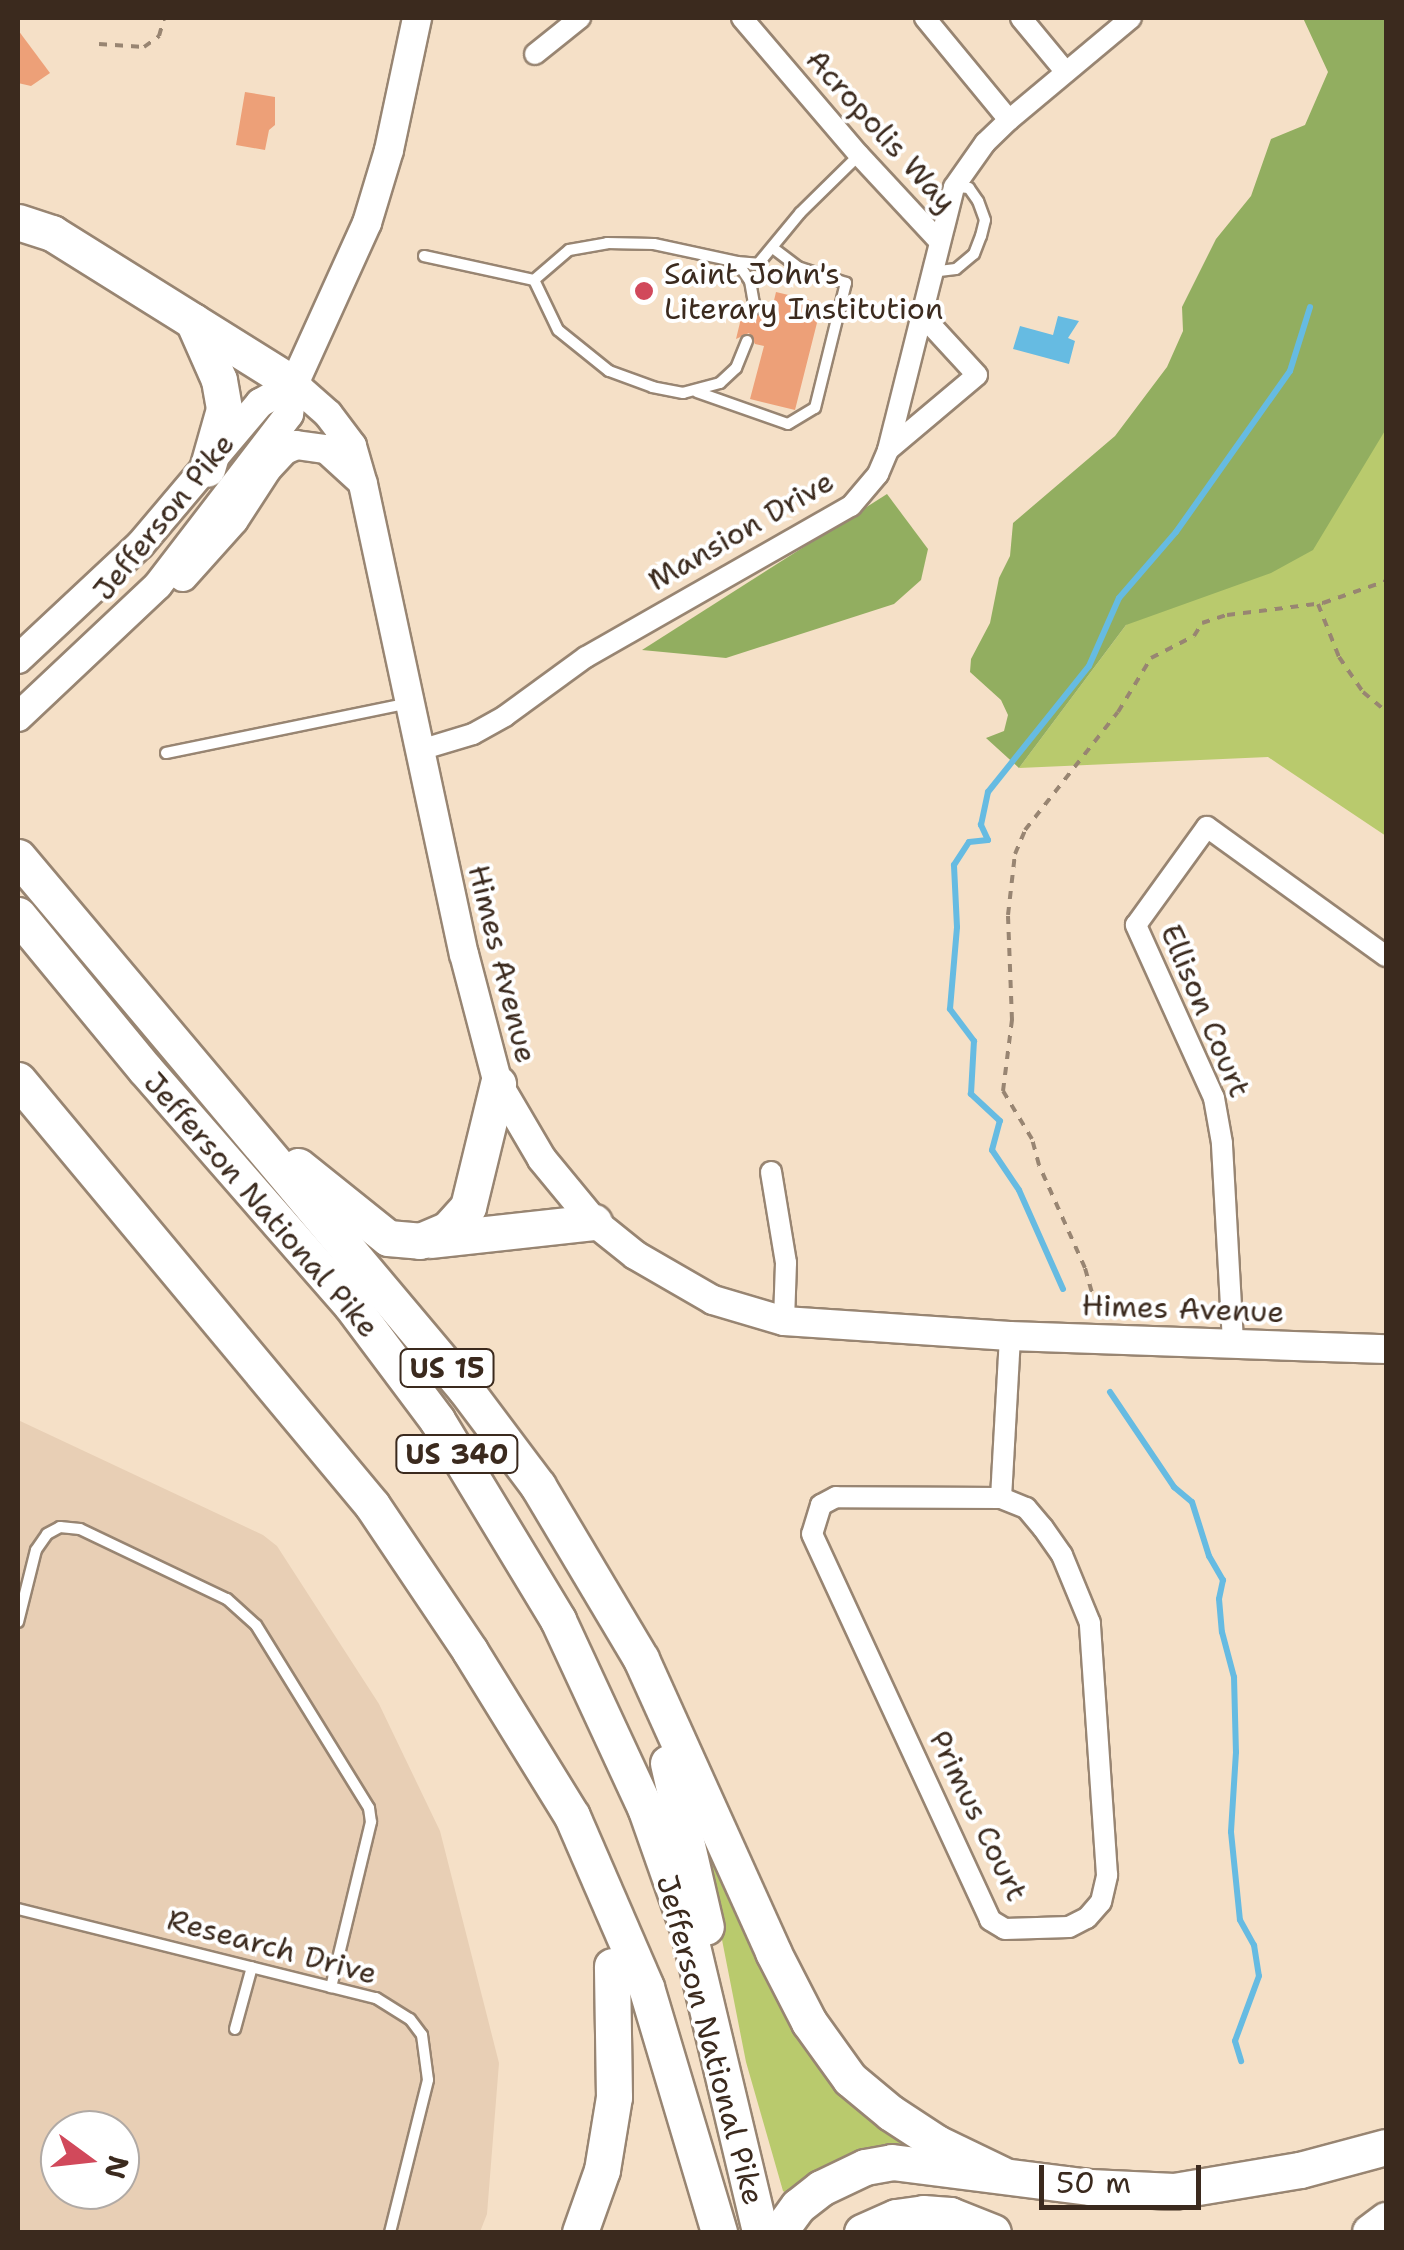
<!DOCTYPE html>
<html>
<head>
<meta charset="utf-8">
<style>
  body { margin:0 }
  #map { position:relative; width:1404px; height:2250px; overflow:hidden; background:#f5e0c7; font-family:"Shantell Sans",sans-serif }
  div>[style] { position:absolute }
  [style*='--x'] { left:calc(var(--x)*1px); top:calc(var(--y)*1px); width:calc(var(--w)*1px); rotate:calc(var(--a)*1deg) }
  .built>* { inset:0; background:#e8cfb5 }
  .green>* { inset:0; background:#b9ca6d }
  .forest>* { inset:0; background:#92ae60 }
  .water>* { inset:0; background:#66bbe2 }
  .stream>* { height:6px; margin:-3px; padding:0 3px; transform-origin:3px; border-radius:3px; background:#66bbe2 }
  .building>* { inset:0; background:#eda078 }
  .path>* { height:4px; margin-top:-2px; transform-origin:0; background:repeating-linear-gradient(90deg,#988572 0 8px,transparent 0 16px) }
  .roads { filter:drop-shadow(2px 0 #988572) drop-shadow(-2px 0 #988572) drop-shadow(0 2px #988572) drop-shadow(0 -2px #988572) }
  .lane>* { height:10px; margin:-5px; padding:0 5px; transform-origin:5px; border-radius:5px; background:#fff }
  .street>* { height:20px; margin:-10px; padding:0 10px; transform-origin:10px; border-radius:10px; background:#fff }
  .secondary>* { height:28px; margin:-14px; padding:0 14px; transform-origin:14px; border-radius:14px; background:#fff }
  .highway>* { height:35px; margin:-17.5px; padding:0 17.5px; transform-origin:17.5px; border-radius:17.5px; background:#fff }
  .dots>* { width:28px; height:28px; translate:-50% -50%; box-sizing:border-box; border:5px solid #fff; border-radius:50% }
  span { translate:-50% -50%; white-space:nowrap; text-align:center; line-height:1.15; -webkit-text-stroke:8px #fff; paint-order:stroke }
  .shield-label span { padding:2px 8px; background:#fff; border:2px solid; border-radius:8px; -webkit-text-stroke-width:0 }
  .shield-label { font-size:28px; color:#3b2a1e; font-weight:700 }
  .street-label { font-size:30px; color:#3b2a1e }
  .poi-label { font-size:30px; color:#3b2a1e }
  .left { translate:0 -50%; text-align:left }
  .frame { position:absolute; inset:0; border:20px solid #3b2a1e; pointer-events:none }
  .north { position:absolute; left:40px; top:2110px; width:100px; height:100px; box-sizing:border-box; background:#fff; border:2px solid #b1aaa5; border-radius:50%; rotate:105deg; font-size:28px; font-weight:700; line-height:40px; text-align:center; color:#3b2a1e }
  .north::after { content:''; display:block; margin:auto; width:35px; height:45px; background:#d1495b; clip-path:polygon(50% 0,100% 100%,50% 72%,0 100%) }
  .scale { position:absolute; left:1039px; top:2165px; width:162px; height:45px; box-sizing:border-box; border:5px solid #3b2a1e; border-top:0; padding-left:12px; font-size:30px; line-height:35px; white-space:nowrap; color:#3b2a1e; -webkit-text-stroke:8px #fff; paint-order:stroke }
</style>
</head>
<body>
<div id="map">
  <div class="built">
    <i style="clip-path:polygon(evenodd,18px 1420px,263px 1535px,277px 1546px,379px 1704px,440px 1831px,499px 2063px,487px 2214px,480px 2232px,18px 2232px,18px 1420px,60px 2130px,120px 2130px,120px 2190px,60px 2190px,60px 2130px)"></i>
  </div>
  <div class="green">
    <i style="clip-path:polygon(1386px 339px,1386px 836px,1268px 757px,1019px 768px,1126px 625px)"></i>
    <i style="clip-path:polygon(692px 1787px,736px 1896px,916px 2145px,877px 2149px,788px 2194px,783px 2191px,746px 2062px)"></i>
  </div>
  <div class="forest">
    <i style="clip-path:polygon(1303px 18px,1386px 18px,1386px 429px,1313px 550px,1271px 573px,1126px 625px,1019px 768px,986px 738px,1004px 731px,1008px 715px,1001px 700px,970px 672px,971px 659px,990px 623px,999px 578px,1010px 556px,1013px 523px,1115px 436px,1167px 367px,1183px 331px,1182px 307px,1216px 239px,1251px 196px,1271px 139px,1305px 125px,1328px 72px)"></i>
    <i style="clip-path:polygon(887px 494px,928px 549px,921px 580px,894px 604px,726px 658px,642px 650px)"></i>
  </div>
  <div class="water">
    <i style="clip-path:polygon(1058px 316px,1079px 321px,1068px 338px,1075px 341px,1069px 364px,1013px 349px,1020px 326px,1053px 335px)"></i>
  </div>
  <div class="stream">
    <i style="--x:1063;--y:1289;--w:108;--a:-114"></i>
    <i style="--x:1019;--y:1190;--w:48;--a:-124"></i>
    <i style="--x:992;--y:1150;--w:30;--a:-75"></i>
    <i style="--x:1000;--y:1121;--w:40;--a:-137"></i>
    <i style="--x:971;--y:1094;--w:53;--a:-86.8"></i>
    <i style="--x:974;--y:1041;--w:40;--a:-127"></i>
    <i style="--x:950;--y:1009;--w:82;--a:-85.1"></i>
    <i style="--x:957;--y:927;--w:62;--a:-92.8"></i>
    <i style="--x:954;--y:865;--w:27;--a:-57"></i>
    <i style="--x:969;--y:842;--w:19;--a:-6"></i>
    <i style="--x:988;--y:840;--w:17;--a:-115"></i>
    <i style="--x:981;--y:825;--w:34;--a:-78"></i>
    <i style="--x:988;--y:792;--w:161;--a:-51.3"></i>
    <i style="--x:1089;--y:666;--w:74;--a:-66.2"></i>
    <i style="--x:1119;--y:598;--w:87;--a:-49.2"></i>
    <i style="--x:1176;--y:532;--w:197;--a:-54.7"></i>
    <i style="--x:1290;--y:371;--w:67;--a:-72.6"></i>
    <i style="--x:1110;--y:1392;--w:115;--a:56"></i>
    <i style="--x:1174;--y:1487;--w:23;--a:40"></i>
    <i style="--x:1192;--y:1502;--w:57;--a:72.5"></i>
    <i style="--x:1209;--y:1556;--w:28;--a:60"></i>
    <i style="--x:1223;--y:1580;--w:19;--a:102"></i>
    <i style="--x:1219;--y:1599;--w:33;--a:85"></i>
    <i style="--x:1222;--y:1632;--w:47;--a:75.1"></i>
    <i style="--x:1234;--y:1677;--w:75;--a:88.5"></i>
    <i style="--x:1236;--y:1752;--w:80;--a:93.6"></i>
    <i style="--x:1231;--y:1832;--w:88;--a:84.2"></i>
    <i style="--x:1240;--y:1920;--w:29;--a:61"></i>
    <i style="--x:1254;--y:1945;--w:31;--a:81"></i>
    <i style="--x:1259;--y:1976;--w:69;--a:110.3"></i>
    <i style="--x:1235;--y:2041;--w:21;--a:73"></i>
  </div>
  <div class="building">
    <i style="clip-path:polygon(18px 30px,50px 73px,31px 86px,18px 83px)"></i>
    <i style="clip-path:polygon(245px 92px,275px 97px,275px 125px,269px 130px,265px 150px,236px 145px)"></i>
    <i style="clip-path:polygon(776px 292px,822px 303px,795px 410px,750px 399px,764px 346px,755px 344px,749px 333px,736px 339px,744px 306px,753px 317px,763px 311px,771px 313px)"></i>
  </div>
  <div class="path">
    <i style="--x:99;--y:44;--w:45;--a:3.8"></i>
    <i style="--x:144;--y:47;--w:19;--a:-36"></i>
    <i style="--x:159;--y:36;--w:19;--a:-74"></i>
    <i style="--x:1318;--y:604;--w:57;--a:68.4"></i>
    <i style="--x:1339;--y:657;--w:42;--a:55.6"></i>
    <i style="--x:1363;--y:692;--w:30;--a:40"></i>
    <i style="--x:1096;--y:1307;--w:41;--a:-105.8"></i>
    <i style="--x:1085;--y:1268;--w:113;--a:-114.1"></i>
    <i style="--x:1039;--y:1165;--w:27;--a:-105"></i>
    <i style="--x:1032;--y:1139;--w:56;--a:-121.1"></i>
    <i style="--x:1003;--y:1091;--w:72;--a:-82.8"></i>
    <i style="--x:1012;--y:1020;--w:105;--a:-92.2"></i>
    <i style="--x:1008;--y:915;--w:61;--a:-83.5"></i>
    <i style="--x:1015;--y:854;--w:26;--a:-67"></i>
    <i style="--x:1025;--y:830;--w:150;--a:-51.8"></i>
    <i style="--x:1118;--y:712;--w:63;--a:-58.6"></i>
    <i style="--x:1151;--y:658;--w:48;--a:-27.1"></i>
    <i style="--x:1194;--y:636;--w:15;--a:-58"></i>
    <i style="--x:1202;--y:623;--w:26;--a:-18"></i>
    <i style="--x:1227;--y:615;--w:97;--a:-7.1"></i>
    <i style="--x:1323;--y:603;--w:67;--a:-19.2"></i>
  </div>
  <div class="roads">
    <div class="lane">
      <i style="--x:424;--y:256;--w:113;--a:12.3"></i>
      <i style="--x:737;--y:262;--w:21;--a:5"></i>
      <i style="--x:758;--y:264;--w:66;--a:-50.5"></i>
      <i style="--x:800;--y:213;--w:83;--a:-44.5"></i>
      <i style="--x:931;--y:272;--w:25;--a:-7"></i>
      <i style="--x:956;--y:269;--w:23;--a:-40"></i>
      <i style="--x:974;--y:254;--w:19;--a:-69"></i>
      <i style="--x:981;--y:236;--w:16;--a:-76"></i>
      <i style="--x:985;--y:220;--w:20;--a:-110"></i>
      <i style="--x:978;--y:201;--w:16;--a:-125"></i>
      <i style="--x:969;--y:188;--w:12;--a:-175"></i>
      <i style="--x:747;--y:341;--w:29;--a:112"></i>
      <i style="--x:736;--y:368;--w:22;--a:137"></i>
      <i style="--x:720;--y:383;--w:38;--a:165"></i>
      <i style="--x:683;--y:393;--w:31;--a:-169"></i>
      <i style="--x:653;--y:387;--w:47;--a:-160"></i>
      <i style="--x:609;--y:371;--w:65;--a:-141.2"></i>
      <i style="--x:558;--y:330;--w:55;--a:-115.6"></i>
      <i style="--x:534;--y:280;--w:46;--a:-40.6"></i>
      <i style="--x:569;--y:250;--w:39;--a:-10"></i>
      <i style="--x:607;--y:243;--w:47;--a:1.2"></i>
      <i style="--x:654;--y:244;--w:85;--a:12.2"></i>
      <i style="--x:737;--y:262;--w:23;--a:56"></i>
      <i style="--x:750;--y:281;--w:28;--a:80"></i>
      <i style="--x:697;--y:392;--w:96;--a:19.4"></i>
      <i style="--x:788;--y:424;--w:31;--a:-31"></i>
      <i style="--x:815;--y:408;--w:129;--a:-76.1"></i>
      <i style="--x:846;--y:283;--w:51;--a:-161.6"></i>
      <i style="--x:798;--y:267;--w:31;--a:-143"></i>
      <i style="--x:166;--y:753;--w:248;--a:-11.6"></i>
      <i style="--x:18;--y:1622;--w:74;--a:-76"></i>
      <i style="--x:36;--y:1550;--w:19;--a:-55"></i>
      <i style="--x:47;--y:1534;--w:15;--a:-28"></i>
      <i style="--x:60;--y:1527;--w:20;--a:6"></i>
      <i style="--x:80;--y:1529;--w:163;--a:25.5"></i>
      <i style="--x:227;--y:1599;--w:39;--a:42"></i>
      <i style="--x:256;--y:1625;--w:215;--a:58.3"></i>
      <i style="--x:369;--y:1808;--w:14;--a:82"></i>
      <i style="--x:371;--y:1822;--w:170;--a:103.6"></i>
      <i style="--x:18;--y:1909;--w:369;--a:14"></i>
      <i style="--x:376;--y:1998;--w:40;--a:32"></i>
      <i style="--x:410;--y:2019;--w:20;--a:53"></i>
      <i style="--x:422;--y:2035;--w:45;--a:82.4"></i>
      <i style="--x:428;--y:2080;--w:157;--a:104"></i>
      <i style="--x:235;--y:2029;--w:64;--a:-74.7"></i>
    </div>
    <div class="street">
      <i style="--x:742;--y:18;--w:180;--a:49.5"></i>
      <i style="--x:859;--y:155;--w:116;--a:47.1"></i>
      <i style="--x:925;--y:18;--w:132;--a:50.5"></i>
      <i style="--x:1021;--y:18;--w:69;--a:50.3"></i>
      <i style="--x:535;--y:54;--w:58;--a:-38.7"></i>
      <i style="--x:888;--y:450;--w:116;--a:-40.1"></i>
      <i style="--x:977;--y:375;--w:84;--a:-132.6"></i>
      <i style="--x:420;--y:750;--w:55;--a:-16.8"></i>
      <i style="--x:473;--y:734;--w:37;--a:-29"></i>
      <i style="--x:505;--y:716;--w:100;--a:-36.1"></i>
      <i style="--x:586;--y:657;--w:305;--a:-29.7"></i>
      <i style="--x:851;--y:506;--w:42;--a:-49.8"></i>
      <i style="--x:878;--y:474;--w:26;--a:-67"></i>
      <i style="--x:888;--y:450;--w:271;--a:-75.9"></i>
      <i style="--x:954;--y:187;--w:54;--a:-54.8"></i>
      <i style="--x:985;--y:143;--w:33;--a:-44"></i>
      <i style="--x:1009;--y:120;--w:159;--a:-39.9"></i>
      <i style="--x:771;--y:1172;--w:92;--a:80.6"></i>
      <i style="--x:786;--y:1263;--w:58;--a:92"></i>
      <i style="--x:1233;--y:1342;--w:199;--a:-93.2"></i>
      <i style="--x:1222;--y:1143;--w:46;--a:-100.1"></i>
      <i style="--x:1214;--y:1098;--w:190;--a:-114.3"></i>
      <i style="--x:1136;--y:925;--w:121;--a:-54.1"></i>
      <i style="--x:1207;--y:827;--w:221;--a:35.8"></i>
      <i style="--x:1001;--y:1498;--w:165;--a:-179.7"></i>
      <i style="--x:836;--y:1497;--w:17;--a:152"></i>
      <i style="--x:821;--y:1505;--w:30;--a:107"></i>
      <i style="--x:812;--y:1534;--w:425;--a:65.2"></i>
      <i style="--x:990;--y:1920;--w:17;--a:31"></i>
      <i style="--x:1005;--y:1929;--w:64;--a:-1.8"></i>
      <i style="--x:1069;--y:1927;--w:20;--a:-27"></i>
      <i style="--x:1087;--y:1918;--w:21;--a:-49"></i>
      <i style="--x:1101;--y:1902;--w:28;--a:-77"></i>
      <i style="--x:1107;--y:1875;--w:253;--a:-93.9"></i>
      <i style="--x:1090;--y:1623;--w:74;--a:-112.4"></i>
      <i style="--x:1062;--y:1555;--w:33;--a:-125"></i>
      <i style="--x:1043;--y:1528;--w:26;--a:-130"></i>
      <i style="--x:1026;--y:1508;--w:27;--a:-158"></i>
      <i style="--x:1001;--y:1498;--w:162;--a:-86.8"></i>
    </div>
    <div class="secondary">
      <i style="--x:294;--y:384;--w:45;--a:41.4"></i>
      <i style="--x:328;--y:414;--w:40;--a:53"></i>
      <i style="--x:352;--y:446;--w:40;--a:74"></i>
      <i style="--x:363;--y:484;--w:481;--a:77.9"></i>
      <i style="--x:464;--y:954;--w:134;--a:75.3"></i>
      <i style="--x:498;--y:1084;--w:87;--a:59.6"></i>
      <i style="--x:542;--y:1159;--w:82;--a:50.5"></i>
      <i style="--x:594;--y:1222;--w:53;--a:38.8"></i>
      <i style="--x:635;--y:1255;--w:90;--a:30"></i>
      <i style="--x:713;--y:1300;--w:74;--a:16.5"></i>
      <i style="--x:784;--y:1321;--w:226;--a:3.8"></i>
      <i style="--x:1010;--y:1336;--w:376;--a:2"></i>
      <i style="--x:183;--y:577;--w:76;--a:-48.2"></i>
      <i style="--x:234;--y:520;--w:61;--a:-57.1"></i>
      <i style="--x:267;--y:469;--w:26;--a:-47"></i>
      <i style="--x:285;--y:450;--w:12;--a:-24"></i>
      <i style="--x:296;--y:445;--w:30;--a:8"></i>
      <i style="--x:326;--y:449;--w:46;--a:42.4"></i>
      <i style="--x:18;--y:659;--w:167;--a:-43.1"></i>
      <i style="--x:140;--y:545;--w:186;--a:-49.8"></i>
      <i style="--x:260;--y:403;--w:39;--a:-29"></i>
      <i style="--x:18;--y:717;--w:192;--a:-43.3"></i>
      <i style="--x:158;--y:585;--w:215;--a:-52.5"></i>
      <i style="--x:289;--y:414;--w:30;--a:-81"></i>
      <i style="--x:294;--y:384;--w:177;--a:-65.6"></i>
      <i style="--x:367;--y:223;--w:76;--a:-73.2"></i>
      <i style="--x:389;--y:150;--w:135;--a:-78"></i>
    </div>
    <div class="highway">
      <i style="--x:18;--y:222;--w:36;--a:18"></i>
      <i style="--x:52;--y:233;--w:285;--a:32"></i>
      <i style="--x:193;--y:321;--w:64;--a:66.2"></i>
      <i style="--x:219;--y:380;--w:29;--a:80"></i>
      <i style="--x:224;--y:409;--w:62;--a:105.8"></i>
      <i style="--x:18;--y:857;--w:696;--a:49.95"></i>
      <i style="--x:466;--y:1390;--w:120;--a:53.1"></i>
      <i style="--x:538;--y:1486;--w:201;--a:59.2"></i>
      <i style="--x:641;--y:1659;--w:321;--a:65.7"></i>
      <i style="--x:773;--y:1952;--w:79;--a:62.8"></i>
      <i style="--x:809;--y:2022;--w:70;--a:54.3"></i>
      <i style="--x:850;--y:2079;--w:53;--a:39.7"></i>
      <i style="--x:891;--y:2113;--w:55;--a:33.1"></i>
      <i style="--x:937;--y:2143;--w:71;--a:25.8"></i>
      <i style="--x:18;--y:915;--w:200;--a:50.5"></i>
      <i style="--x:145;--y:1069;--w:313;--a:48.9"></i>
      <i style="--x:351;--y:1305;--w:144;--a:53.2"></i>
      <i style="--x:437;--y:1420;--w:234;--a:58.8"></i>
      <i style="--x:558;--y:1620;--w:209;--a:65.1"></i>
      <i style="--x:646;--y:1810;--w:126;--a:70.6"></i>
      <i style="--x:688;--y:1929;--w:311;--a:76.6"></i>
      <i style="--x:18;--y:1080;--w:553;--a:50.21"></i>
      <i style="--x:372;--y:1505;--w:176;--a:56.1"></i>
      <i style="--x:470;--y:1651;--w:194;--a:58.3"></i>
      <i style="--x:572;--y:1816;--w:186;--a:66.6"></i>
      <i style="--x:646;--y:1987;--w:256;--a:73.4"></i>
      <i style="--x:298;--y:1166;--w:115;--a:38.7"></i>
      <i style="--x:388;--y:1238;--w:32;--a:5"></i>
      <i style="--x:420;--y:1241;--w:30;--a:-23"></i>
      <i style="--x:448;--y:1229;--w:30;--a:-48"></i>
      <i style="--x:468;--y:1207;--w:127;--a:-76.3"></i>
      <i style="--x:431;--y:1240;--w:164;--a:-6.3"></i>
      <i style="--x:668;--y:1763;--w:168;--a:77"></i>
      <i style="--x:580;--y:2232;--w:66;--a:-70.5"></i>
      <i style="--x:602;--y:2170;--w:74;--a:-80.7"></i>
      <i style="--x:614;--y:2097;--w:131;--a:-90.9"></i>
      <i style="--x:779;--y:2232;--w:32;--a:-54"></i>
      <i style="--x:798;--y:2206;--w:29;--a:-38"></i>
      <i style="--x:821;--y:2188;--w:49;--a:-25.5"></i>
      <i style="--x:865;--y:2167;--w:27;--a:-10"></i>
      <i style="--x:892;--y:2162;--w:200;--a:7.2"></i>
      <i style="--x:1090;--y:2187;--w:84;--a:2.7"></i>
      <i style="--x:1174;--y:2191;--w:128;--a:-9.5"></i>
      <i style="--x:1300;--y:2170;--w:89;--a:-15"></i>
      <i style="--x:862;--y:2232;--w:37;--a:-24"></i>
      <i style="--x:896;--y:2217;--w:27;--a:-8"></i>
      <i style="--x:923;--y:2213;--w:27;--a:4"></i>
      <i style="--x:950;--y:2215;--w:46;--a:21.6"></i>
      <i style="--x:1370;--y:2232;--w:20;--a:-37"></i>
    </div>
  </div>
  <div class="dots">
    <i style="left:644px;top:291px;background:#d1495b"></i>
  </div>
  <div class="shield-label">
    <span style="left:447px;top:1368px">US 15</span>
    <span style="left:457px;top:1454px">US 340</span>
  </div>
  <div class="street-label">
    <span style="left:881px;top:131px;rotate:48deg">Acropolis Way</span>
    <span style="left:164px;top:517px;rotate:-51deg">Jefferson Pike</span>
    <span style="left:741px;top:531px;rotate:-30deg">Mansion Drive</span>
    <span style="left:502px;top:964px;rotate:76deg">Himes Avenue</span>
    <span style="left:1205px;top:1011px;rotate:67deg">Ellison Court</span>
    <span style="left:261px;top:1205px;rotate:49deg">Jefferson National Pike</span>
    <span style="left:1183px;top:1309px;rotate:2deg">Himes Avenue</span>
    <span style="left:978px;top:1816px;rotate:64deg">Primus Court</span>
    <span style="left:272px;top:1947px;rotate:15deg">Research Drive</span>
    <span style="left:710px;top:2040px;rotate:75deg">Jefferson National Pike</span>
  </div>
  <div class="poi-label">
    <span class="left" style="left:664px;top:291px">Saint John's<br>Literary Institution</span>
  </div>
  <div class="frame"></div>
  <div class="north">N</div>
  <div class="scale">50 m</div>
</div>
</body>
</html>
